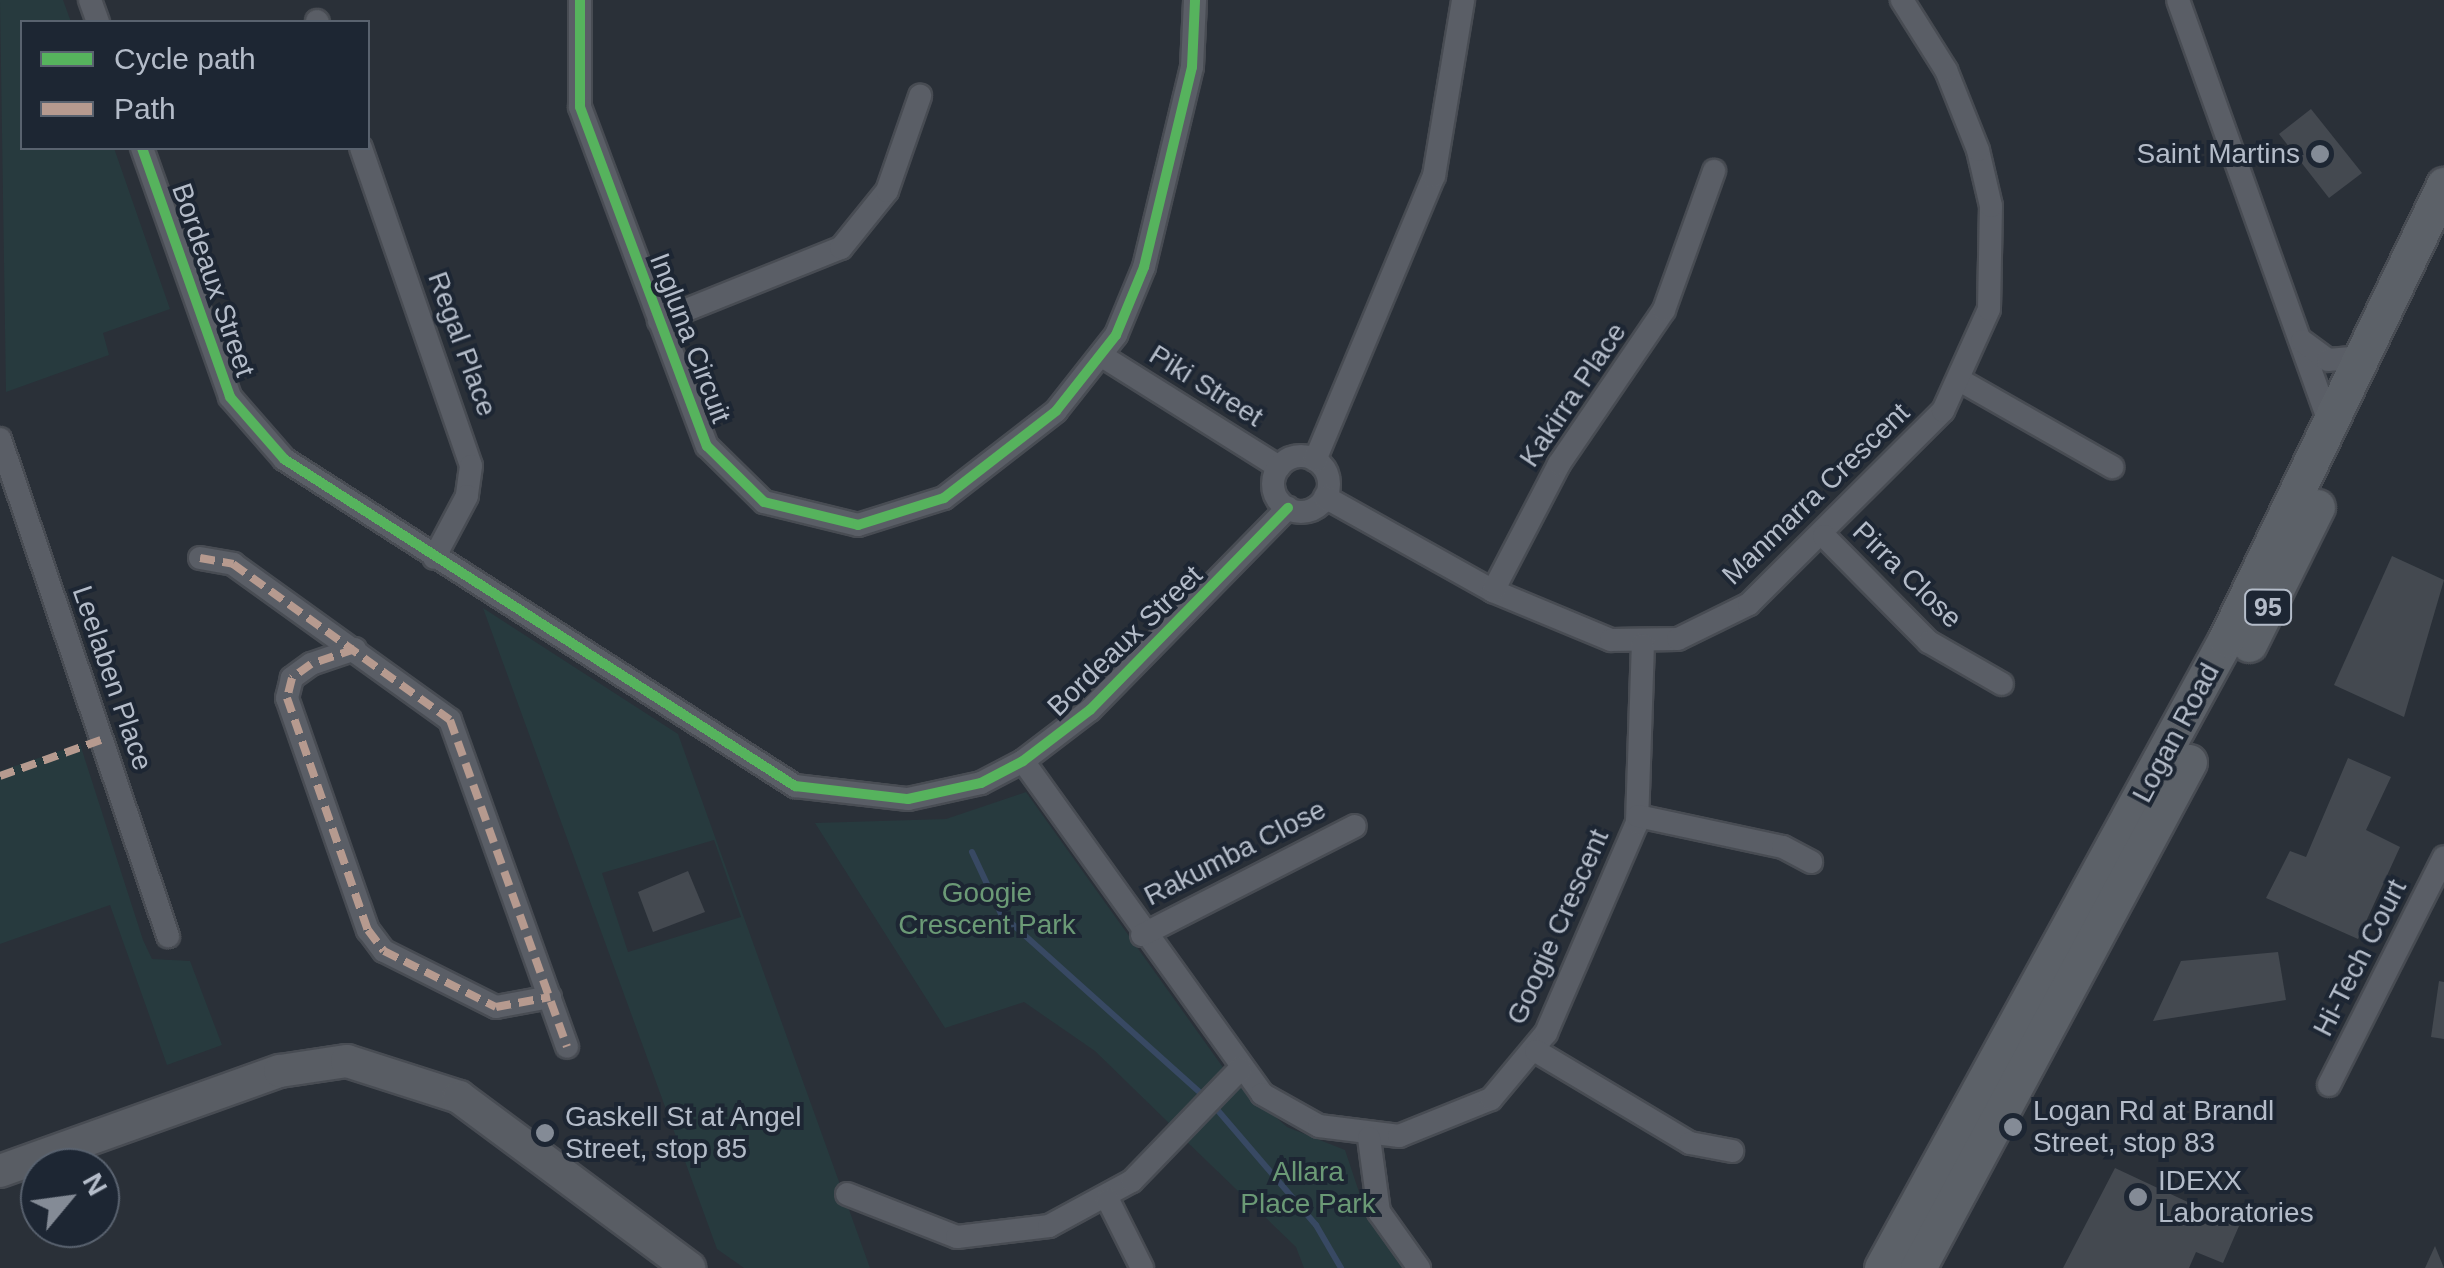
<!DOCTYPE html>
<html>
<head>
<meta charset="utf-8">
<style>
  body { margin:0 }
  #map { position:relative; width:2444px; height:1268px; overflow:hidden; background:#2a3038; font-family:Arial,sans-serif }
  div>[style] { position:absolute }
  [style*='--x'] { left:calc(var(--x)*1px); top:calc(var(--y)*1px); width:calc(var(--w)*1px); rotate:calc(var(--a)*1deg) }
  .green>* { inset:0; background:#273a3e }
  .stream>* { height:6px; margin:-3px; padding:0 3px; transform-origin:3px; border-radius:3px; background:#384963 }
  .building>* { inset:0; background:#444950 }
  .roads { filter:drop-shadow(2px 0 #484c53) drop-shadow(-2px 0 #484c53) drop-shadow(0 2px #484c53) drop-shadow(0 -2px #484c53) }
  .street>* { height:22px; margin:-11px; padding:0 11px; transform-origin:11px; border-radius:11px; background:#5a5e66 }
  .street>.ring { margin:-11px; padding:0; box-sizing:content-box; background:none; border:22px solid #5a5e66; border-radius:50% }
  .secondary>* { height:32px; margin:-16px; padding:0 16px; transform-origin:16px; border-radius:16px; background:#595d64 }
  .primary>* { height:35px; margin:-17.5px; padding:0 17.5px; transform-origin:17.5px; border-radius:17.5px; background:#5c6168 }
  .quiet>* { height:8px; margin-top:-4px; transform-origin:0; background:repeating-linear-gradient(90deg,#b69a8f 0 15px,transparent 0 23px) }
  .cycleway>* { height:10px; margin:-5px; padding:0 5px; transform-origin:5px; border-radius:5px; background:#56b35d }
  .dots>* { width:28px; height:28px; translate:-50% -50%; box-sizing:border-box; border:5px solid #1d2633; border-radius:50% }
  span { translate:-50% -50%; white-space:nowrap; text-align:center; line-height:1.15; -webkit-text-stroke:8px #1d2633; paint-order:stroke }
  .shield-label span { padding:2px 8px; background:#1d2633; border:2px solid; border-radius:8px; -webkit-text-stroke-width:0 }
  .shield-label { font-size:25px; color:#b4bcc9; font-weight:700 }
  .poi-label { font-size:28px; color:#b4bcc9 }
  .right { translate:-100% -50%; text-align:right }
  .left { translate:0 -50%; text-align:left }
  .street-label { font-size:28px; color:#b4bcc9 }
  .park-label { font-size:28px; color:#6b9a76 }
  .legend { position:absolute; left:20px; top:20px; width:350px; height:130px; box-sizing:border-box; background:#1d2633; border:2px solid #59626f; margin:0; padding:12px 18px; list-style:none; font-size:30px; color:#b4bcc9 }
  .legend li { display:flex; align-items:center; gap:20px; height:50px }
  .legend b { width:50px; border:2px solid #59626f }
  .north { position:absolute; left:20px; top:1148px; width:100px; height:100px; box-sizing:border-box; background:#1d2633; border:2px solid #59626f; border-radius:50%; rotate:61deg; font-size:28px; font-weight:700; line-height:40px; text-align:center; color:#b4bcc9 }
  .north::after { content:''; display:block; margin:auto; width:35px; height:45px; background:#848b96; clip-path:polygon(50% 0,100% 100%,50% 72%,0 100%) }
</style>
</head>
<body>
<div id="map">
  <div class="green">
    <i style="clip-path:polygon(0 0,63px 0,71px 22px,22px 22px,22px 148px,114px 148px,170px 309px,103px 333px,109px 355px,6px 392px)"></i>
    <i style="clip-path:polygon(evenodd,483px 608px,678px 734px,870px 1268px,744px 1268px,717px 1249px,483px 608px,714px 840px,741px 917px,628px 952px,602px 873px,714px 840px)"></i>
    <i style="clip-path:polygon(80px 744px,143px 940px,152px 959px,190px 961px,222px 1045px,167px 1065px,110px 905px,0 944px,0 771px)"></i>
    <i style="clip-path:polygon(1026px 792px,1227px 1073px,1172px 1126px,1095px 1051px,1024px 1002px,945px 1028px,815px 823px,946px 819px)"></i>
    <i style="clip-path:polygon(1235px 1081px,1287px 1127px,1345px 1150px,1367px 1216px,1405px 1268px,1304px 1268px,1296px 1247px,1183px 1138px)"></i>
  </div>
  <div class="stream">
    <i style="--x:972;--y:852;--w:68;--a:64.9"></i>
    <i style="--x:1001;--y:914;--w:274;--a:41.9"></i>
    <i style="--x:1214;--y:1106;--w:157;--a:49.4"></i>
    <i style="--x:1316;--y:1225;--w:50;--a:59.8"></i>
  </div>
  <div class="building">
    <i style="clip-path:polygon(2311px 109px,2362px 173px,2329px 198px,2279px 134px)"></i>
    <i style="clip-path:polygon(2392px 556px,2444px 580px,2404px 717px,2334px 685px)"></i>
    <i style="clip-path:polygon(2348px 758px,2391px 777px,2366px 830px,2400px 847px,2358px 939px,2266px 898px,2290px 851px,2306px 857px)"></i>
    <i style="clip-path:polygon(688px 871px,705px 912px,653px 932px,638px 892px)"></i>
    <i style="clip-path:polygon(2278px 952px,2286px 1000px,2153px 1021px,2181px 961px)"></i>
    <i style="clip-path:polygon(2439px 981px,2444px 982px,2444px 1039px,2431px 1037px)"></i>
    <i style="clip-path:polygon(2115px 1168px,2239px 1226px,2223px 1263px,2196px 1252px,2189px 1268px,2063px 1268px)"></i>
    <i style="clip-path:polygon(2435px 1246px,2444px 1268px,2425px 1268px)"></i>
  </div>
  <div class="roads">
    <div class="street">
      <i style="--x:90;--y:0;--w:23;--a:70"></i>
      <i style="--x:580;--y:0;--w:107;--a:90"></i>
      <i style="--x:580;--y:107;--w:362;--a:69.5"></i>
      <i style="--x:707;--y:446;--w:80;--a:44.5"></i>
      <i style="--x:764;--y:502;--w:97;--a:13.7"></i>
      <i style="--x:858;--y:525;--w:90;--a:-17.4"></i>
      <i style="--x:944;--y:498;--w:142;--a:-37.8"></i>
      <i style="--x:1056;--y:411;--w:97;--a:-51.7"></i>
      <i style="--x:1116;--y:335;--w:74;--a:-67.6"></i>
      <i style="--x:1144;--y:267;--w:206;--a:-76.5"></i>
      <i style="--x:1192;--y:67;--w:67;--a:-87.4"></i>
      <i style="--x:2178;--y:0;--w:451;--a:70.3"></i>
      <i style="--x:317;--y:21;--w:1;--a:45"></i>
      <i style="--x:142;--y:148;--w:264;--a:70.5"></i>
      <i style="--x:230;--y:397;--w:82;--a:48.9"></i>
      <i style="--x:284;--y:459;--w:607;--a:32.62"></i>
      <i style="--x:795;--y:786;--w:114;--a:6.6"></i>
      <i style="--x:908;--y:799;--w:75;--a:-12.4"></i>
      <i style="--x:981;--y:783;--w:47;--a:-27.6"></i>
      <i style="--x:1023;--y:761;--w:84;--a:-37.3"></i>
      <i style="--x:1090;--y:710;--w:283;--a:-45.6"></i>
      <i style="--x:361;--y:148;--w:336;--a:70.9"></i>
      <i style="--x:471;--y:466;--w:30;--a:98"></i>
      <i style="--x:467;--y:496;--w:70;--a:118"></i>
      <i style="--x:659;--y:321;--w:196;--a:-21.9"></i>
      <i style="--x:841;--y:248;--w:73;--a:-51.1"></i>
      <i style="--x:887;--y:191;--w:101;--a:-70.8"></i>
      <i style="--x:2302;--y:341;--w:32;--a:36"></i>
      <i style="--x:2328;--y:360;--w:33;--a:-5"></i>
      <i style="--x:1102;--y:356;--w:209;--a:32.1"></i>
      <i style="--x:1963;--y:382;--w:172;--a:29.7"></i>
      <i style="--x:0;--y:439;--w:525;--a:71.32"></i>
      <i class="ring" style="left:1273px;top:456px;width:34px;height:34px"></i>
      <i style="--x:1315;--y:460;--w:308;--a:-67.3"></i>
      <i style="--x:1434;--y:176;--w:178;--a:-80.6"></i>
      <i style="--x:1325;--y:497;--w:193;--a:29.2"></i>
      <i style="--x:1493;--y:591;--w:128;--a:22.6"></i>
      <i style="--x:1611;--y:640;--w:67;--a:-0.9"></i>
      <i style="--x:1678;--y:639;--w:79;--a:-26.2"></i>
      <i style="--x:1749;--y:604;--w:274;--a:-44.9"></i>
      <i style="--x:1943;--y:411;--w:112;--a:-65.7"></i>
      <i style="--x:1989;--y:309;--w:103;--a:-88.9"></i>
      <i style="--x:1991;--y:206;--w:57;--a:-103.1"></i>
      <i style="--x:1978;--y:150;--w:86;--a:-111.8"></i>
      <i style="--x:1946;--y:70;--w:83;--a:-122.2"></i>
      <i style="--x:1824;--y:536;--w:149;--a:45.3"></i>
      <i style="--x:1929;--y:642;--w:84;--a:29.9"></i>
      <i style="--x:200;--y:558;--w:34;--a:10"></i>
      <i style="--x:233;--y:564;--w:267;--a:35.7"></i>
      <i style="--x:450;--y:720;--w:347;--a:70.3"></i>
      <i style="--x:1493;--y:591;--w:143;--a:-62.5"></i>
      <i style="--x:1559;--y:464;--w:186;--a:-55.7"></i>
      <i style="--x:1664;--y:310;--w:148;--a:-70.2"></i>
      <i style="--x:355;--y:649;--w:46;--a:161.2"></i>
      <i style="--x:311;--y:664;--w:24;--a:144"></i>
      <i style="--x:292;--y:678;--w:21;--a:104"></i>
      <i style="--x:287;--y:698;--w:246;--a:70.8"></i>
      <i style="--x:368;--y:930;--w:26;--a:53"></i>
      <i style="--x:384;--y:951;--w:125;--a:26.6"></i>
      <i style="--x:496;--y:1007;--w:55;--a:-10.5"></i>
      <i style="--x:1023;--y:761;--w:410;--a:54.3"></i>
      <i style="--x:1262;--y:1094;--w:65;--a:29.3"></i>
      <i style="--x:1319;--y:1126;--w:81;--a:7.1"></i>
      <i style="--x:1399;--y:1136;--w:99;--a:-21.9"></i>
      <i style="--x:1491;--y:1099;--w:86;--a:-50.2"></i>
      <i style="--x:1546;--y:1033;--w:229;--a:-66.6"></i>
      <i style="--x:1637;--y:823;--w:178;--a:-88.1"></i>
      <i style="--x:1638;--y:816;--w:148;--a:12.1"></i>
      <i style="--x:1783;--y:847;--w:32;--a:28"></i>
      <i style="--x:1142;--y:935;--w:239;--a:-27.1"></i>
      <i style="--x:1536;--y:1051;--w:179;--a:30.9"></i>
      <i style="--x:1690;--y:1143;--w:43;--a:10.8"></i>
      <i style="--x:2329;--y:1085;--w:255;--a:-63.2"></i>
      <i style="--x:1369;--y:1138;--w:75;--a:82.3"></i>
      <i style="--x:1379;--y:1212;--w:69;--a:54.5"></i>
      <i style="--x:847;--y:1194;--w:118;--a:21.4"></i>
      <i style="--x:957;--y:1237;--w:93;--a:-6.8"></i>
      <i style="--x:1049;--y:1226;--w:94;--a:-28.5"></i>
      <i style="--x:1132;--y:1181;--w:156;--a:-46"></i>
      <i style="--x:1108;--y:1200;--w:76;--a:63.4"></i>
    </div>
    <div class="secondary">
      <i style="--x:0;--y:1171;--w:297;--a:-19.7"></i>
      <i style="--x:280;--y:1071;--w:68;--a:-8.5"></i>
      <i style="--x:347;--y:1061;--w:118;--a:17.8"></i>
      <i style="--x:459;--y:1097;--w:287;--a:36.6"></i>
    </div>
    <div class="primary">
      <i style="--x:2249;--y:644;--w:153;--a:-63.6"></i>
      <i style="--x:1882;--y:1268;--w:717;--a:-61.33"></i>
      <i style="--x:2226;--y:639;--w:504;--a:-64.35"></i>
      <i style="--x:1918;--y:1268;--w:574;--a:-61.83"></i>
    </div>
  </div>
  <div class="quiet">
    <i style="--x:200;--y:558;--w:34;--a:10"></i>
    <i style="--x:233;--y:564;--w:267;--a:35.7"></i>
    <i style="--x:450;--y:720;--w:347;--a:70.3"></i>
    <i style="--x:355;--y:649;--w:46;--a:161.2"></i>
    <i style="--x:311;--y:664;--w:24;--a:144"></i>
    <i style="--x:292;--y:678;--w:21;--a:104"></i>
    <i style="--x:287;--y:698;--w:246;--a:70.8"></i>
    <i style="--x:368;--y:930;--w:26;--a:53"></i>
    <i style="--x:384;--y:951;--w:125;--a:26.6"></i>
    <i style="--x:496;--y:1007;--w:55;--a:-10.5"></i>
    <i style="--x:0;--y:776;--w:107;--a:-19.6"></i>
  </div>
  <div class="cycleway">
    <i style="--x:580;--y:0;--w:107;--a:90"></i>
    <i style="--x:580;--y:107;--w:362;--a:69.5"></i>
    <i style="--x:707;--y:446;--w:80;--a:44.5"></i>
    <i style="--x:764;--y:502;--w:97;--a:13.7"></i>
    <i style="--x:858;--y:525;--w:90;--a:-17.4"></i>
    <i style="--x:944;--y:498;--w:142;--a:-37.8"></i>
    <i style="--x:1056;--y:411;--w:97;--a:-51.7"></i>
    <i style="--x:1116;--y:335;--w:74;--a:-67.6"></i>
    <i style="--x:1144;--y:267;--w:206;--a:-76.5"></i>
    <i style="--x:1192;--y:67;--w:67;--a:-87.4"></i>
    <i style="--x:142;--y:148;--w:264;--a:70.5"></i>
    <i style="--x:230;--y:397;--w:82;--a:48.9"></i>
    <i style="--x:284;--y:459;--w:607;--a:32.62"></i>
    <i style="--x:795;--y:786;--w:114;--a:6.6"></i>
    <i style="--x:908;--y:799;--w:75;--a:-12.4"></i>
    <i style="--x:981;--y:783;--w:47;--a:-27.6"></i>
    <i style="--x:1023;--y:761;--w:84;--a:-37.3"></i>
    <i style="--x:1090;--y:710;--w:283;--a:-45.6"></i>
  </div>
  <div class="dots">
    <i style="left:2320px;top:154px;background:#848b96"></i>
    <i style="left:2013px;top:1127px;background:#848b96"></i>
    <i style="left:545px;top:1133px;background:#848b96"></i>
    <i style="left:2138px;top:1197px;background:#848b96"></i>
  </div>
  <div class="shield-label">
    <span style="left:2268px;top:607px">95</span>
  </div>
  <div class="poi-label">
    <span class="right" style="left:2300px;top:154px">Saint Martins</span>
    <span class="left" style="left:2033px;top:1127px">Logan Rd at Brandl<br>Street, stop 83</span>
    <span class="left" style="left:565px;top:1133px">Gaskell St at Angel<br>Street, stop 85</span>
    <span class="left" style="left:2158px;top:1197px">IDEXX<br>Laboratories</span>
  </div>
  <div class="street-label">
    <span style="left:213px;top:280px;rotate:71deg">Bordeaux Street</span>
    <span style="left:690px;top:338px;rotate:69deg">Ingluna Circuit</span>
    <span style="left:462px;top:344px;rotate:70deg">Regal Place</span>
    <span style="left:1206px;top:386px;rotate:32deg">Piki Street</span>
    <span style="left:1573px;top:395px;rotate:-56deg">Kakirra Place</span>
    <span style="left:1816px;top:494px;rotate:-44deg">Manmarra Crescent</span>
    <span style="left:1907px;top:575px;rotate:44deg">Pirra Close</span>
    <span style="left:1125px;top:641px;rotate:-44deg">Bordeaux Street</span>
    <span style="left:112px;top:678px;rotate:71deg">Leelaben Place</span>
    <span style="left:2176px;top:733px;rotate:-62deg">Logan Road</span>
    <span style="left:1235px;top:853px;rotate:-27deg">Rakumba Close</span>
    <span style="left:1558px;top:927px;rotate:-66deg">Googie Crescent</span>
    <span style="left:2360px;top:958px;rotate:-63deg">Hi-Tech Court</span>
  </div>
  <div class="park-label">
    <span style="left:987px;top:909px">Googie<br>Crescent Park</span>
    <span style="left:1308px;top:1188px">Allara<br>Place Park</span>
  </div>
  <ul class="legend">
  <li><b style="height:12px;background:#56b35d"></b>Cycle path</li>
  <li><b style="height:12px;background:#b69a8f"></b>Path</li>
  </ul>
  <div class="north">N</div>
</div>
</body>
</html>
